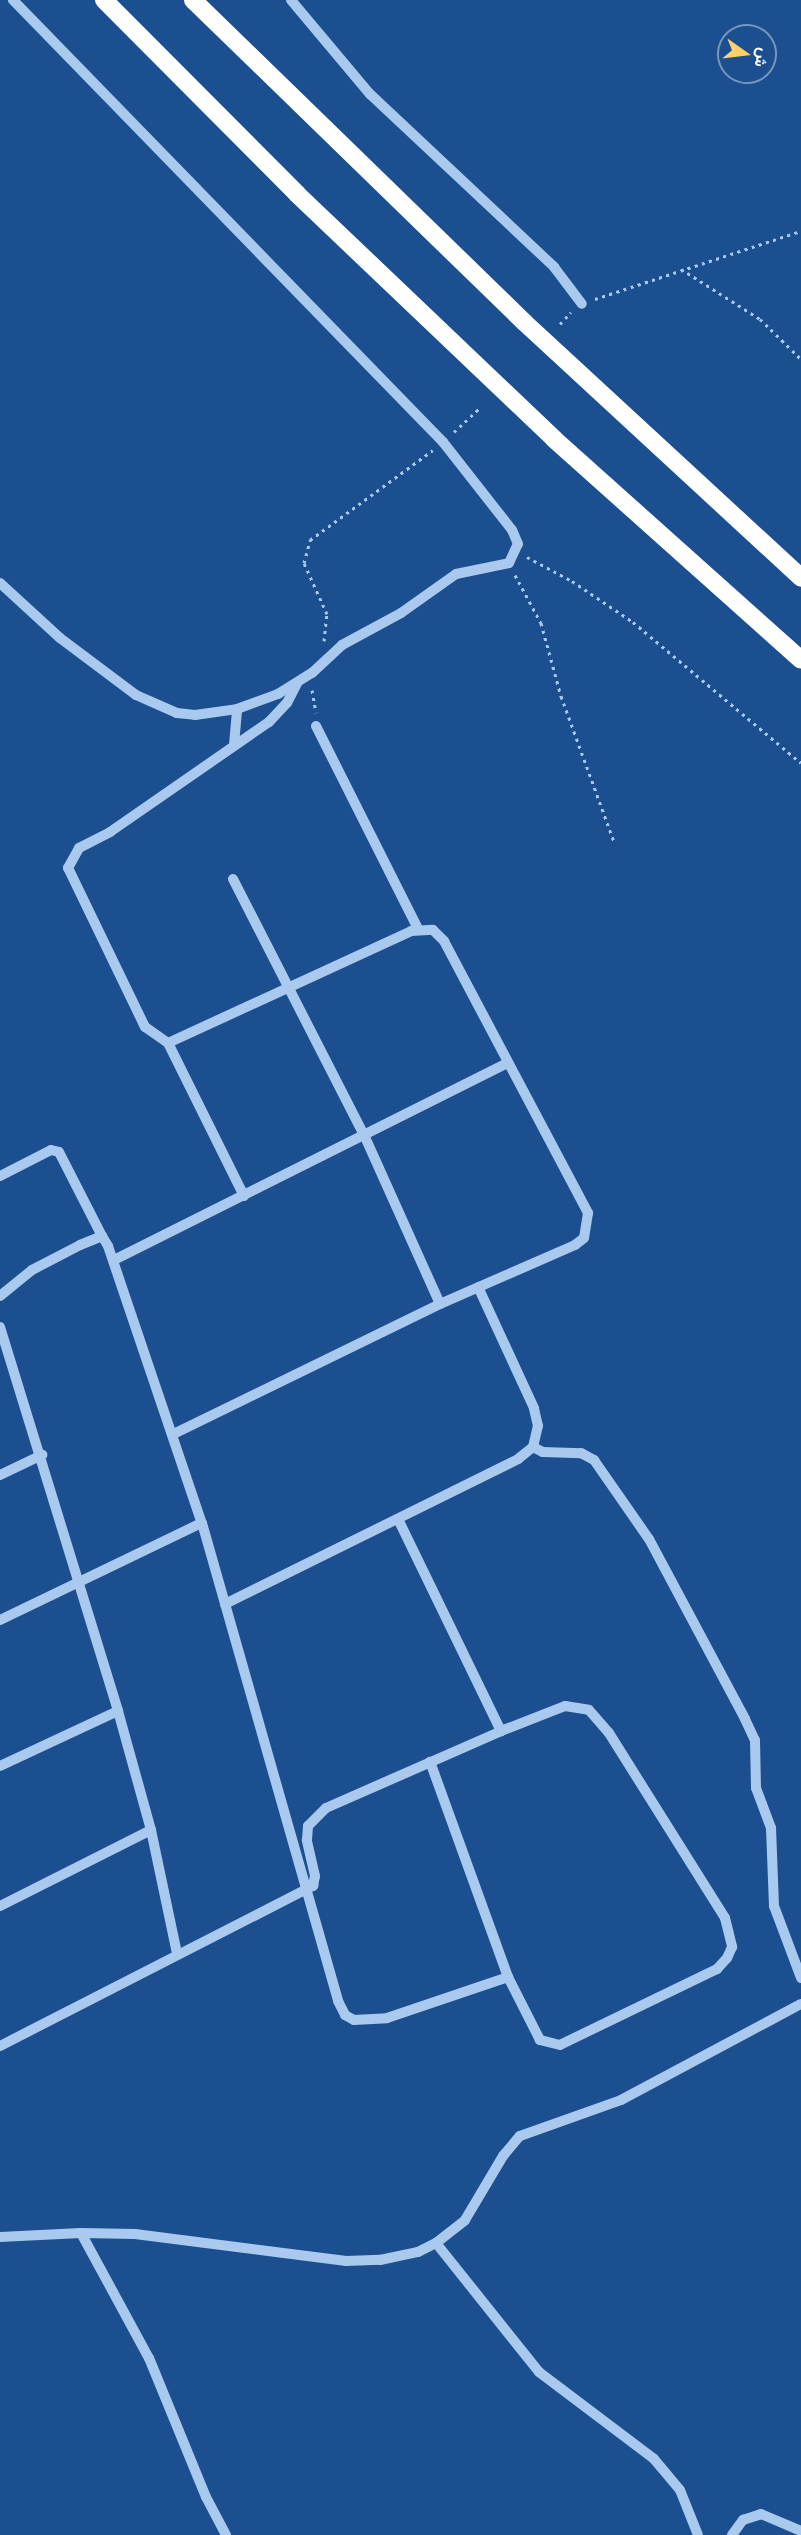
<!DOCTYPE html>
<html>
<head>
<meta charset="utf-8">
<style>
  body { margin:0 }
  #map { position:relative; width:801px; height:2535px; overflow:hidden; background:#1b4f8f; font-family:Mulish,Vazirmatn,sans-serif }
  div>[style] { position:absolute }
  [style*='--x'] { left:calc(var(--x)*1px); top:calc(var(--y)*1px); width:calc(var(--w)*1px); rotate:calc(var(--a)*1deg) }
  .path>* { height:3px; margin-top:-1.5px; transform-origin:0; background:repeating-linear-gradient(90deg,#a9c9ee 0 3px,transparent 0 7.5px) }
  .minor>* { height:10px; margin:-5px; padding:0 5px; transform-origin:5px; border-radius:5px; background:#a9c9ee }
  .highway>* { height:18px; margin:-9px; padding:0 9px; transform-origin:9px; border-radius:9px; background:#fff }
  span { translate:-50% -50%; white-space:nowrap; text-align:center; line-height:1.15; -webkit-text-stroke:6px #1b4f8f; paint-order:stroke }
  .north { position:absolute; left:717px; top:24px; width:60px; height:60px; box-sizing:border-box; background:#1b4f8f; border:2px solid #7695bc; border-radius:50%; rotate:104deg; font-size:16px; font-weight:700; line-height:24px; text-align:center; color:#fff }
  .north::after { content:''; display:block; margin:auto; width:21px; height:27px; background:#ffd166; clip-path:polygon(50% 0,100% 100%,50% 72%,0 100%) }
</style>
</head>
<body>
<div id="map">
  <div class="path">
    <i style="--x:681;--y:269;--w:93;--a:32.3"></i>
    <i style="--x:760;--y:319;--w:57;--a:44.3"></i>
    <i style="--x:595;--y:299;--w:217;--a:-18.3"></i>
    <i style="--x:560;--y:324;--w:16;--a:-47"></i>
    <i style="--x:454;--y:432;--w:37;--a:-43"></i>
    <i style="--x:527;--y:557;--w:51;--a:28.1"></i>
    <i style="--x:572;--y:581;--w:73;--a:33.9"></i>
    <i style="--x:633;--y:622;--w:219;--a:40"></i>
    <i style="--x:515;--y:575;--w:55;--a:61.6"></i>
    <i style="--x:541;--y:623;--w:76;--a:74.7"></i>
    <i style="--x:561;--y:696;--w:155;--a:70"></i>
    <i style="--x:324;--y:641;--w:27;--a:-84"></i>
    <i style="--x:327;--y:614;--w:56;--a:-114.3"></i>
    <i style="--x:304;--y:563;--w:24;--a:-75"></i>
    <i style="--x:310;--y:540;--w:152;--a:-36.2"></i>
    <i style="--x:312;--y:690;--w:23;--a:80"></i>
  </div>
  <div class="minor">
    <i style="--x:291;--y:0;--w:123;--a:50"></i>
    <i style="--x:370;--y:94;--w:253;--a:43.2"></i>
    <i style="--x:554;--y:267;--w:46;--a:52.9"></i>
    <i style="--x:0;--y:583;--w:81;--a:42.5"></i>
    <i style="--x:60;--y:638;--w:95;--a:36.9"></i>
    <i style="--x:136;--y:695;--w:45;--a:23.7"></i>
    <i style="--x:177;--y:713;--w:18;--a:6"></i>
    <i style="--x:195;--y:715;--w:42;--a:-8.1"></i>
    <i style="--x:237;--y:709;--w:44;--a:-20.1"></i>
    <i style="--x:278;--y:694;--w:40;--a:-32"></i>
    <i style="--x:312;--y:673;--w:41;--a:-43"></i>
    <i style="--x:342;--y:645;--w:67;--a:-28.5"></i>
    <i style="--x:401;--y:613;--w:67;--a:-35.3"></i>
    <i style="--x:456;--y:574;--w:54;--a:-11.7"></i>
    <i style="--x:509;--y:563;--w:21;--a:-65"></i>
    <i style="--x:518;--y:544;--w:15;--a:-113"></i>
    <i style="--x:512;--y:530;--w:112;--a:-128.1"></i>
    <i style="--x:443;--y:442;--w:617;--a:-134.21"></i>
    <i style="--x:316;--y:726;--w:227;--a:63.3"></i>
    <i style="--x:234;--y:745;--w:36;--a:-85"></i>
    <i style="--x:233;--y:879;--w:290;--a:62.9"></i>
    <i style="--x:365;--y:1137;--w:183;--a:65.8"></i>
    <i style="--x:168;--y:1043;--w:268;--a:-24.7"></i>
    <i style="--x:411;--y:931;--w:22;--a:-3"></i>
    <i style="--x:433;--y:930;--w:16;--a:45"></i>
    <i style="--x:444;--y:941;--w:308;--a:62.1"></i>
    <i style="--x:588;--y:1213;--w:25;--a:99"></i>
    <i style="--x:584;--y:1238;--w:11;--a:142"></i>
    <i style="--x:575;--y:1245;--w:147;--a:156.4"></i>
    <i style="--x:440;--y:1304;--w:296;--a:154"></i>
    <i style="--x:0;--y:1176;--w:57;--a:-27"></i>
    <i style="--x:51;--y:1150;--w:8;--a:14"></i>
    <i style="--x:59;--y:1152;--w:94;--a:62.9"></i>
    <i style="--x:244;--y:1196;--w:171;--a:-116.4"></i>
    <i style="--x:168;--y:1043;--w:28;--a:-145"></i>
    <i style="--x:145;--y:1027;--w:177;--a:-115.8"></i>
    <i style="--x:68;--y:868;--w:23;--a:-61"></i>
    <i style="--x:79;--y:848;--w:35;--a:-27"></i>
    <i style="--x:110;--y:832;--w:193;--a:-34.7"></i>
    <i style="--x:269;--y:722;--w:26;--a:-47"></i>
    <i style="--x:287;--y:703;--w:22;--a:-63"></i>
    <i style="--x:114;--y:1260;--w:440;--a:-26.6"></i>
    <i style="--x:0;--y:1296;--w:41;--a:-39.1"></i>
    <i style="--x:32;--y:1270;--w:54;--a:-27.5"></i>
    <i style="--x:80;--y:1245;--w:24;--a:-22"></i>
    <i style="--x:102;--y:1236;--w:12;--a:59"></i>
    <i style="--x:108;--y:1246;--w:293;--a:71.3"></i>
    <i style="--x:202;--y:1523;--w:497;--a:74.1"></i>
    <i style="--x:338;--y:2001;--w:16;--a:63"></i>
    <i style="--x:345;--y:2015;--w:10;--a:29"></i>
    <i style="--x:354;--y:2020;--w:33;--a:-3"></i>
    <i style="--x:387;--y:2018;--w:128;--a:-18.7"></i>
    <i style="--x:0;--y:1327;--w:402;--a:72.9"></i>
    <i style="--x:118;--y:1711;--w:123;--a:74.5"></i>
    <i style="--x:151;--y:1830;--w:126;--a:78.1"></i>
    <i style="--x:533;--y:1447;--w:11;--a:27"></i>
    <i style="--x:543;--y:1452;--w:38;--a:2"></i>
    <i style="--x:581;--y:1453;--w:15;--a:28"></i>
    <i style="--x:594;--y:1460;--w:96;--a:55.2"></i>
    <i style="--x:649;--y:1539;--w:204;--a:61.9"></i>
    <i style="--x:745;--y:1719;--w:23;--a:65"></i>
    <i style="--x:755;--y:1740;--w:48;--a:88.8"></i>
    <i style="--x:756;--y:1788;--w:43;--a:69.4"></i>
    <i style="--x:771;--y:1828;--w:78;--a:87.8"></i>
    <i style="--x:774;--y:1906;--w:77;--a:69.4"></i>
    <i style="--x:0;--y:1475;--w:47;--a:-25.5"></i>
    <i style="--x:398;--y:1519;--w:236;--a:64.1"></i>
    <i style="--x:225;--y:1604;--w:327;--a:-26.3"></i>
    <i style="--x:518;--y:1459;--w:19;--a:-39"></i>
    <i style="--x:533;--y:1447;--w:22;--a:-77"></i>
    <i style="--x:538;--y:1426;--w:18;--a:-103"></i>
    <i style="--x:534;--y:1408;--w:133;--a:-114.8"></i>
    <i style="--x:0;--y:1620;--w:224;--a:-25.7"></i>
    <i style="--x:0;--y:1766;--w:130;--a:-25"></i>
    <i style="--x:0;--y:1906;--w:169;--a:-26.7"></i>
    <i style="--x:0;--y:2046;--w:352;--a:-27.1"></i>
    <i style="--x:313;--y:1886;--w:10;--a:-79"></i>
    <i style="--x:315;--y:1876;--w:37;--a:-103"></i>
    <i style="--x:307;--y:1840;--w:14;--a:-86"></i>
    <i style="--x:308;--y:1826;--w:25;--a:-45"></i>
    <i style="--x:326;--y:1808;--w:191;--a:-23.7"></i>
    <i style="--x:501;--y:1731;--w:69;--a:-21.3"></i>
    <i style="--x:565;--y:1706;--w:24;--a:9"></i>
    <i style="--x:589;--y:1710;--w:30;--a:49"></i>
    <i style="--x:609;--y:1733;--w:218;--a:57.9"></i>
    <i style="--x:725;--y:1918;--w:30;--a:76"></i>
    <i style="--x:732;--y:1947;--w:12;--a:114"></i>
    <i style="--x:727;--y:1958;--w:15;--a:132"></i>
    <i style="--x:717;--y:1969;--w:174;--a:154.2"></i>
    <i style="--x:560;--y:2045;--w:21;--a:-166"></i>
    <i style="--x:540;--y:2040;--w:71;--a:-116.9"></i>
    <i style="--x:508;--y:1977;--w:229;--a:-109.9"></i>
    <i style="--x:81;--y:2233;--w:54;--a:1.1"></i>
    <i style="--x:135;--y:2234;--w:213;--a:7.3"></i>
    <i style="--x:346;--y:2261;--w:34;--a:-2"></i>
    <i style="--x:380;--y:2260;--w:39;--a:-12"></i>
    <i style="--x:418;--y:2252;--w:20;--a:-27"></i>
    <i style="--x:436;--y:2243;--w:37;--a:-38"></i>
    <i style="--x:465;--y:2220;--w:74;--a:-59.3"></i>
    <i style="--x:503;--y:2156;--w:26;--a:-50"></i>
    <i style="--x:520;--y:2136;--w:107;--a:-19.6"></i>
    <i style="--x:621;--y:2100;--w:204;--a:-28.1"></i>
    <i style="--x:0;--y:2237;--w:81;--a:-2.8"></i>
    <i style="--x:81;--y:2233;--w:142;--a:61.5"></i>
    <i style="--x:149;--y:2358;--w:150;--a:67.7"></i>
    <i style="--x:206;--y:2497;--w:43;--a:62.2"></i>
    <i style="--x:436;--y:2243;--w:165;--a:51.4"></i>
    <i style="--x:539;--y:2372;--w:144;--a:37.1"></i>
    <i style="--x:654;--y:2459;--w:40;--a:50"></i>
    <i style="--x:680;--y:2490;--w:48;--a:68.2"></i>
    <i style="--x:732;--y:2535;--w:19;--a:-54"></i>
    <i style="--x:743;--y:2520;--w:19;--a:-18"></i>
    <i style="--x:761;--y:2514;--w:43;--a:23"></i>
  </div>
  <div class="highway">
    <i style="--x:104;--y:0;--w:274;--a:45.1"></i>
    <i style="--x:297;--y:194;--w:355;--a:43.6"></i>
    <i style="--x:554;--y:439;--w:331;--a:41.8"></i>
    <i style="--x:193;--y:0;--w:462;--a:44.2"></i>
    <i style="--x:524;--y:322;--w:377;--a:42.7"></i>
  </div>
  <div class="north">ش</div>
</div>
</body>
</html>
